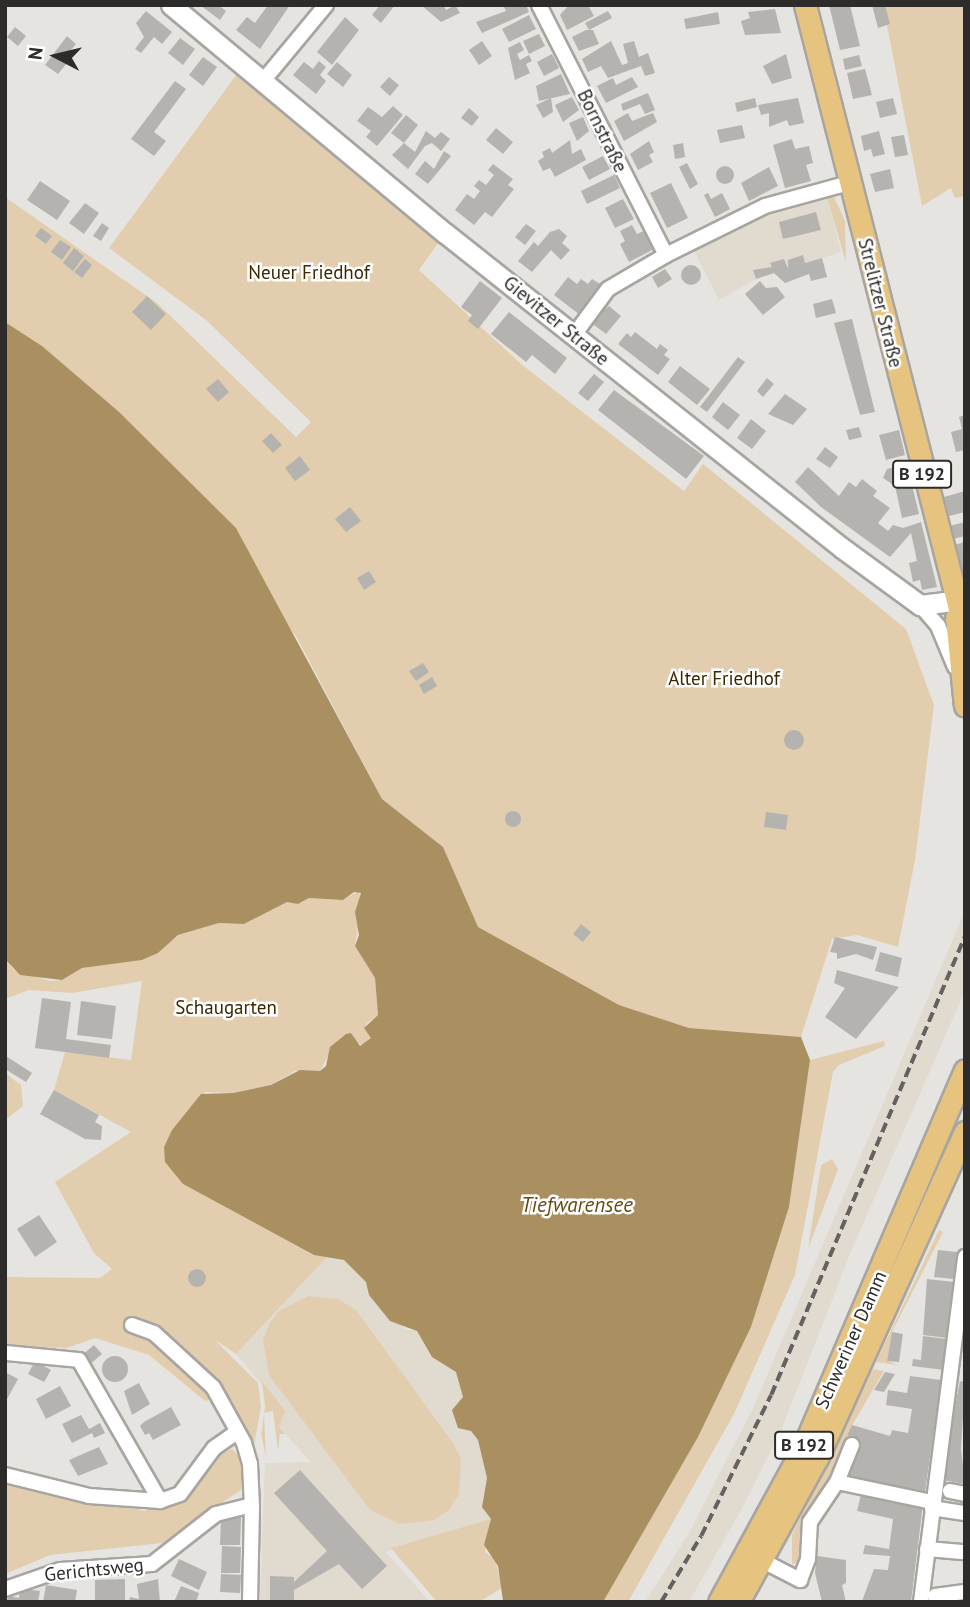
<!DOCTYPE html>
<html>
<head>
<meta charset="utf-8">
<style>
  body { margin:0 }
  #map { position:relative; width:970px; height:1607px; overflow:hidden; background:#e6e4e0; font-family:"PT Sans",sans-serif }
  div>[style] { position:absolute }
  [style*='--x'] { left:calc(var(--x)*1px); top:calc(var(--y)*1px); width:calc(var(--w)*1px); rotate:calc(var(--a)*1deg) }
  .built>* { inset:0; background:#e0dacf }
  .green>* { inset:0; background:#e2ceaf }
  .water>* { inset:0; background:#aa8f61 }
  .building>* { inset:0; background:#b5b3af }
  .round { border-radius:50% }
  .roads { filter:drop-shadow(2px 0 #a8a5a1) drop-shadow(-2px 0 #a8a5a1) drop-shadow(0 2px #a8a5a1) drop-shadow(0 -2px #a8a5a1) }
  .street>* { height:14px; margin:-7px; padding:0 7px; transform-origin:7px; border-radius:7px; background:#fff }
  .secondary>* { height:19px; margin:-9.5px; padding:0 9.5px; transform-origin:9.5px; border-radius:9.5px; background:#fff }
  .primary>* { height:21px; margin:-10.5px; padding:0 10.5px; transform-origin:10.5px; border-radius:10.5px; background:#e6c480 }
  .rail>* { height:3.5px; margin-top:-1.75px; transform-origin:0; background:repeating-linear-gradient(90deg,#636260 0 10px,transparent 0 15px) }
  span { translate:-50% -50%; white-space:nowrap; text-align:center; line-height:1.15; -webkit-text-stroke:5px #fff; paint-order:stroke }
  .shield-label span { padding:2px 5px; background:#fff; border:2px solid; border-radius:5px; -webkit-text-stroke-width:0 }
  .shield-label { font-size:18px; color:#2d2c2b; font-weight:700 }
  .street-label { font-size:19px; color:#2d2c2b }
  .park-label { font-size:19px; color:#3b2801 }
  .water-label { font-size:21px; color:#664a12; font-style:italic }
  .frame { position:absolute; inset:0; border:7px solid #2d2c2b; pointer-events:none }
  .north { position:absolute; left:21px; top:21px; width:70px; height:70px; -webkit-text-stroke:5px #fff; paint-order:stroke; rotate:277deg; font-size:19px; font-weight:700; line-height:28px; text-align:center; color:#2d2c2b }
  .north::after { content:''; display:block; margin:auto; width:24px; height:32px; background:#2d2c2b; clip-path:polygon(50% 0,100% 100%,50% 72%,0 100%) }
</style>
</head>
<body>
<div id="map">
  <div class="built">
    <i style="clip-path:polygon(827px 198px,841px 252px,756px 279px,719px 300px,694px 251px,772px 213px)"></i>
    <i style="clip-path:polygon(965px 911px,965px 991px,852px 1249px,782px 1428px,745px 1503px,689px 1602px,645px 1602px,689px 1533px,754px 1406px)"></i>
    <i style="clip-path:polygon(328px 1256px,344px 1260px,366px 1282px,369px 1295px,405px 1329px,417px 1331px,432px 1357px,456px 1372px,462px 1383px,471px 1431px,478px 1439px,487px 1478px,482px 1501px,491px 1519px,386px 1552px,430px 1602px,260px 1602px,265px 1463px,311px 1462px,279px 1427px,284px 1411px,236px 1354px)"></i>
  </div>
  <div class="green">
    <i style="clip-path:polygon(883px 5px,965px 5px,965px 196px,955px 198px,951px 188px,922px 206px)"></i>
    <i style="clip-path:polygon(237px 74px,438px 243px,419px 270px,521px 364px,684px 491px,703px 464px,906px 629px,934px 705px,915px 860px,898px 947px,857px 935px,832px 939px,801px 1037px,689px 1028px,619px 1005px,477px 927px,443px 847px,382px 799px,296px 636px,118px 411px,42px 346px,5px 322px,5px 197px,157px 303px,296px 437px,311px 422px,206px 320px,109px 248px)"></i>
    <i style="clip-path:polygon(834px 197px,845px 221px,846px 262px,827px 198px)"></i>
    <i style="clip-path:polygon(358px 891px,362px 900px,355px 946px,375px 978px,378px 1015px,366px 1024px,371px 1038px,366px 1045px,355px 1043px,351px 1033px,335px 1043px,320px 1071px,295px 1071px,271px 1085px,233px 1093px,205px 1092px,172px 1130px,183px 1184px,314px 1255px,328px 1256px,236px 1354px,214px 1339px,258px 1383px,261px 1407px,254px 1445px,225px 1395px,205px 1401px,149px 1355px,95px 1338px,67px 1348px,5px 1346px,5px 1277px,100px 1278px,112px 1269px,94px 1253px,55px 1182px,131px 1132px,54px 1090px,65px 1052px,131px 1060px,142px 981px,72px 993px,29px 990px,5px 999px,5px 959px,14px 970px,50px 981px,62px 980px,82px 968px,142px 960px,158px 953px,178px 935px,219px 923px,244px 924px,287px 902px,301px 903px,309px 898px,343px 900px)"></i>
    <i style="clip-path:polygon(884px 1041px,885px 1046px,839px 1065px,833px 1072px,795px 1275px,734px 1414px,628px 1602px,603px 1602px,698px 1437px,751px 1327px,789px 1207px,810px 1060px)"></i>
    <i style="clip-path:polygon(5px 1073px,21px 1085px,23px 1106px,5px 1120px)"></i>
    <i style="clip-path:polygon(832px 1159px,838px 1169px,808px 1249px,821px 1165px)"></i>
    <i style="clip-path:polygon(939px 1230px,943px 1232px,892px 1332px,887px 1360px,898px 1365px,876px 1362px)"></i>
    <i style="clip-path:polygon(308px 1296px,338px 1299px,356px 1310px,453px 1443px,461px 1459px,459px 1494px,449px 1510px,434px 1520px,400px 1524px,370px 1510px,269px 1375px,263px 1340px,269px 1324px,279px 1311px)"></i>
    <i style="clip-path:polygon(873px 1369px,884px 1371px,847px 1434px,850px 1436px,839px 1469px,804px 1519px,803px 1558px,792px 1565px,792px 1535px)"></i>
    <i style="clip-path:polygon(262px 1381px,285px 1411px,279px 1427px,285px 1434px,280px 1434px,278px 1451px,273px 1411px,264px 1413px,266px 1458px,261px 1433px,262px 1430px,264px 1413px,265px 1407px)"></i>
    <i style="clip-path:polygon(232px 1449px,240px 1457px,244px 1488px,162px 1543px,50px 1555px,5px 1574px,5px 1482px,145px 1511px,186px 1495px,210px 1459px)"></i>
    <i style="clip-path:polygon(491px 1519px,485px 1552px,495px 1559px,502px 1588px,479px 1602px,437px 1602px,391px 1548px)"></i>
  </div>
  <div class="water">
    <i style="clip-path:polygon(5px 322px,42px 346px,118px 411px,236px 528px,382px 799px,443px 847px,478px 927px,619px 1005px,689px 1028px,801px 1037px,810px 1060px,789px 1207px,751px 1327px,698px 1437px,603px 1602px,503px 1601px,498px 1566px,484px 1545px,491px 1519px,482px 1507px,487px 1478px,478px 1440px,471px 1431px,458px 1428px,452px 1410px,463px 1397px,456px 1372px,432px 1357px,417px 1331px,390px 1321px,369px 1295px,366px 1282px,344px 1260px,314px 1255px,183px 1184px,165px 1162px,164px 1147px,172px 1130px,201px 1094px,233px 1093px,271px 1085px,300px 1070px,320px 1071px,326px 1066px,330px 1047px,346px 1034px,351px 1033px,360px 1046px,371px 1038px,364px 1028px,378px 1015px,375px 978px,355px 946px,359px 935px,355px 912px,361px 893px,354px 892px,343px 900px,309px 898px,298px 904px,287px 902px,244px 924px,219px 923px,178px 935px,158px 953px,142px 960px,82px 968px,62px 980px,20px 975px,5px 959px)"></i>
  </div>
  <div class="building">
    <i style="clip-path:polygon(200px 5px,218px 5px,226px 11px,220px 20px)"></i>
    <i style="clip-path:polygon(268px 5px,290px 5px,260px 49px,236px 30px,247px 17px,255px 23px)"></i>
    <i style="clip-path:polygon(380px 5px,395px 5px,381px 23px,372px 15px)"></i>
    <i style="clip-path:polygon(421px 5px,443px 5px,446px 10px,455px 5px,460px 13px,441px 22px)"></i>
    <i style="clip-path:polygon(503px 5px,526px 5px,529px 12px,482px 33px,476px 22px,506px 11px)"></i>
    <i style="clip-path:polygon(569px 5px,588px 5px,594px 16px,567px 30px,560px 15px)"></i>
    <i style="clip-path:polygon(829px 5px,850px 5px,860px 46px,840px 50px)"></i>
    <i style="clip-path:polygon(872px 5px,885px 5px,890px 24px,878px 28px)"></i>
    <i style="clip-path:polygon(775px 9px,781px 33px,745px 35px,741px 21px,750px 18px,748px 12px)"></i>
    <i style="clip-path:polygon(146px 11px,172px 32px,162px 44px,154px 37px,141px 53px,135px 49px,144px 37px,136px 23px)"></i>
    <i style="clip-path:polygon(608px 11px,612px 18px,589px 30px,585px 23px)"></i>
    <i style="clip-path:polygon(718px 12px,720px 24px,686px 29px,684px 19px)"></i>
    <i style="clip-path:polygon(529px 15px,536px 29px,509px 42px,502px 29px)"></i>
    <i style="clip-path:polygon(345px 17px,359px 30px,332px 65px,317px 52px)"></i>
    <i style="clip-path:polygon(15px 27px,26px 36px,18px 46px,7px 37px)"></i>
    <i style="clip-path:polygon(586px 30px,593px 30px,599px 44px,579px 51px,572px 37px)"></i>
    <i style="clip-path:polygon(539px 34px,545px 46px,529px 54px,523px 41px)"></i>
    <i style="clip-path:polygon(67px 36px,76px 44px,71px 50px,75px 53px,58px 74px,45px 65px)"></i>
    <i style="clip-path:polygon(180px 38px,195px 49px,183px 65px,168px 53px)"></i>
    <i style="clip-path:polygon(482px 41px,492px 56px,479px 65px,469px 50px)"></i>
    <i style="clip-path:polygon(611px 41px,622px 65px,628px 63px,623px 44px,634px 41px,639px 57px,648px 53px,655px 73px,645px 76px,641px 66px,608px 78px,601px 66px,588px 72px,582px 59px)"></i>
    <i style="clip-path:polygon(520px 42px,524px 50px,517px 54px,520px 60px,529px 55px,532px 61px,526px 64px,530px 73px,515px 80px,508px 48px)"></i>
    <i style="clip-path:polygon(552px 54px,559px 68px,544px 76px,537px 62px)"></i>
    <i style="clip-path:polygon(786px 54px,792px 78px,772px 84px,763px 66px)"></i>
    <i style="clip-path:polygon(859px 55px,862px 66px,845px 70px,843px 59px)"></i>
    <i style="clip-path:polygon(203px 57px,217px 67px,203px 86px,189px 75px)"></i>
    <i style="clip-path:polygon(319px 61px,326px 67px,320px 75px,326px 81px,316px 94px,293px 75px,304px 62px,313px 69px)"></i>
    <i style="clip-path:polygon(337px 62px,352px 75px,343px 87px,327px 74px)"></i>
    <i style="clip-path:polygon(865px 69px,872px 95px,853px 99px,847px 73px)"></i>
    <i style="clip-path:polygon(561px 74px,570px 94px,539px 101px,536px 86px)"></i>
    <i style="clip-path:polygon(389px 77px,399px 85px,390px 96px,380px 87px)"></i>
    <i style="clip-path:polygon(632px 77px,638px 87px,606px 103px,597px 86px,613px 78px,616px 85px)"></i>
    <i style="clip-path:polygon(175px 81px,186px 89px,154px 132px,166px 141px,154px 156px,131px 139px)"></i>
    <i style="clip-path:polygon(648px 93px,655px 110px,645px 114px,640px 104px,623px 111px,621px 104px)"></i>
    <i style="clip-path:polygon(572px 97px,579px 110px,563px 122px,555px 105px)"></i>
    <i style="clip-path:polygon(551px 98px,553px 112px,543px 118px,536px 105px)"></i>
    <i style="clip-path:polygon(755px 98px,757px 107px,737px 112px,735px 103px)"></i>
    <i style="clip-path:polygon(798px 98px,804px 123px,789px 126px,787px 120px,769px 127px,769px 113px,761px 115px,758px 105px)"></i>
    <i style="clip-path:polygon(893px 98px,897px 114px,880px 118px,876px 102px)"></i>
    <i style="clip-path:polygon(393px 106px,403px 115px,377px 146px,366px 137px,371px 131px,357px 121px,368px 107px,382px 117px)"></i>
    <i style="clip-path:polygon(469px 108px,479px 117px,472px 126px,461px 118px)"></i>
    <i style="clip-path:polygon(628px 113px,632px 121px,653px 113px,657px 122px,624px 141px,614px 121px)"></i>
    <i style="clip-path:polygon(406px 115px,418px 125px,404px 143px,391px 133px)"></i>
    <i style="clip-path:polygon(583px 117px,589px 131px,577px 141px,569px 123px)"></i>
    <i style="clip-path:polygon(742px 125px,745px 138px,720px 143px,717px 130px)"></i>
    <i style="clip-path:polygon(496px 128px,513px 142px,503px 154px,486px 140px)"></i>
    <i style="clip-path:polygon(426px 131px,435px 138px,441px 132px,450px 139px,441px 151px,432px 143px,425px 146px,408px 169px,392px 155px,404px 143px,415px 152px)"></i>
    <i style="clip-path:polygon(879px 131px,885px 154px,873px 157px,871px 149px,864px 151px,861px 136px)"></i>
    <i style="clip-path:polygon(904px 135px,908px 155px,895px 157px,891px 137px)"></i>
    <i style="clip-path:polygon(792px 139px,795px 149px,809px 146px,813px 163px,806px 165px,811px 181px,785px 188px,773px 145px)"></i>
    <i style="clip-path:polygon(570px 140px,572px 154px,581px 149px,586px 160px,555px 177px,550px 168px,543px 171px,538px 161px,544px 157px,542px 152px,550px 148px,552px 153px)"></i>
    <i style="clip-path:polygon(649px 141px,654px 152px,649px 155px,653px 162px,638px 170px,630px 154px)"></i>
    <i style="clip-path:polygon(683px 143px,685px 157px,675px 159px,673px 145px)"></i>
    <i style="clip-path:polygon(444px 151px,451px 156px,428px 184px,415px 174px,425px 161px,434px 169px)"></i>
    <i style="clip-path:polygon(603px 156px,610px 169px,589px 180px,582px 167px)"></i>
    <i style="clip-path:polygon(687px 163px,698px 184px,690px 189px,679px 167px)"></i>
    <i style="clip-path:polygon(493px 164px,513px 179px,508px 185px,514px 189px,492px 217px,485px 212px,474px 225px,455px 210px,467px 194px,474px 199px,480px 191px,474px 186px,479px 180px,486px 185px,494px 175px,488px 170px)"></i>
    <i class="round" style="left:716px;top:166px;width:18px;height:18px"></i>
    <i style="clip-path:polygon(769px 167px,778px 186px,749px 201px,741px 183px)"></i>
    <i style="clip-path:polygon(890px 169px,894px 188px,875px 192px,870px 174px)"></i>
    <i style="clip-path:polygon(614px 175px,620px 188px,587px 204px,581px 191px)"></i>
    <i style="clip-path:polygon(40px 181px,70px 201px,57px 220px,27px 200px)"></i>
    <i style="clip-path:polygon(671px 183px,688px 218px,667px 228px,650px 193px)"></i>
    <i style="clip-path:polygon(708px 193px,711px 199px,722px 193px,730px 209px,715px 217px,704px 195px)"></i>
    <i style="clip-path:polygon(623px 199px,634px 219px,615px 228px,605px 208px)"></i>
    <i style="clip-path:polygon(85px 203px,99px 213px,84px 234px,69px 223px)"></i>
    <i style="clip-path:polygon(816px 212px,821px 230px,783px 239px,779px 222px)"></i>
    <i style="clip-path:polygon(102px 223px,109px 228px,101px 241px,93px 236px)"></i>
    <i style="clip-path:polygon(526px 224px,536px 231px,525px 245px,515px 237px)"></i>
    <i style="clip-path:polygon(632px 225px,637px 234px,646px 230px,656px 248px,629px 262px,620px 244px,625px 241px,620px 231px)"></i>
    <i style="clip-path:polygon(41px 228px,52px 236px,46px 244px,35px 236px)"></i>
    <i style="clip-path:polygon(559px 229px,567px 236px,562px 243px,570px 250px,561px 260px,551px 250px,532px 272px,518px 261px,534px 242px,538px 246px,550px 232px)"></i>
    <i style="clip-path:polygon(60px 240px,71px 247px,62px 260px,51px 252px)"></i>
    <i style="clip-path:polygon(74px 248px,84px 256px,73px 271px,63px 263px)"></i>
    <i style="clip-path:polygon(803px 255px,805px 263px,822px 258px,827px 277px,811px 281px,809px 274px,785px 283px,774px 273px,756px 279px,753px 270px,772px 267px,770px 263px,784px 259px,788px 269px,788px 260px)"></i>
    <i style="clip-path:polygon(85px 259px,92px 265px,82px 278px,74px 272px)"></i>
    <i class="round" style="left:681px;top:265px;width:20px;height:20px"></i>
    <i style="clip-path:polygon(665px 269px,672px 279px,658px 288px,652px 277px)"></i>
    <i style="clip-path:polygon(568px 277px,577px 284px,581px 279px,588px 284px,592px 279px,602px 285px,580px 315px,554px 295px)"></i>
    <i style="clip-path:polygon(480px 281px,502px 298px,478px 329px,468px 321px,472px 315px,461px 307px)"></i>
    <i style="clip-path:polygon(760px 281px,766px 288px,777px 287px,785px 297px,763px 315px,745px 294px)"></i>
    <i style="clip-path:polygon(147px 296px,166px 314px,151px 330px,132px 312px)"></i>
    <i style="clip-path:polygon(832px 299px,836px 313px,816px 318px,813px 304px)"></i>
    <i style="clip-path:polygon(609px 306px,621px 316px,606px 334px,594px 325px,594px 318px)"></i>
    <i style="clip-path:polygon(509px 312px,567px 358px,555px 374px,532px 355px,526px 362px,491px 334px)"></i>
    <i style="clip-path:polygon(852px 319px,875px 412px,860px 415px,834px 323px)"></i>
    <i style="clip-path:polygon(635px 332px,657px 349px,660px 344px,668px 350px,664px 355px,670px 359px,658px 375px,618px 344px,627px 333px,631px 337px)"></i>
    <i style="clip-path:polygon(738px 357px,745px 362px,707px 412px,700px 407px)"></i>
    <i style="clip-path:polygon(680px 366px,710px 389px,697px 405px,668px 382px)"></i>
    <i style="clip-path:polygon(594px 374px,604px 382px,588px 401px,578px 393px)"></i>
    <i style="clip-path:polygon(767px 378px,774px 384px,763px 397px,757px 391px)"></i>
    <i style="clip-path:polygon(218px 379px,229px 392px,218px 402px,206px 389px)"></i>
    <i style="clip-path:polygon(614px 390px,704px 456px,686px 479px,598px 410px)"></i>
    <i style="clip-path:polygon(785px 394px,807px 409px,793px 425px,768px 414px)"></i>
    <i style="clip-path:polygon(723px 402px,740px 415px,728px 430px,712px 417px)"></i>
    <i style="clip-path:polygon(965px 415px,965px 450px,956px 452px,951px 432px,962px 429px,959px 417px)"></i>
    <i style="clip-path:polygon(751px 419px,766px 431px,752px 449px,737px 438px)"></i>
    <i style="clip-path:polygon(859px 427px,862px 437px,849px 440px,846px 430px)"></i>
    <i style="clip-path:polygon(899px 430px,905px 455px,886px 460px,879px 435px)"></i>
    <i style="clip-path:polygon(271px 433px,282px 445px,273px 453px,262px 441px)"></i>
    <i style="clip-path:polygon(825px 447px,838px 457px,830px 468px,816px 459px)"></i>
    <i style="clip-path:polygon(300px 456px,310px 470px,295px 481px,285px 468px)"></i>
    <i style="clip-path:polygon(907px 464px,919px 514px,902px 518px,895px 486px,883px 478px,887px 469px)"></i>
    <i style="clip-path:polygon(808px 467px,839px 496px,849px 482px,856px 487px,862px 479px,877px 491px,873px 496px,890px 508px,878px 523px,888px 531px,893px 525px,903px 528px,921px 522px,937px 587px,922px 590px,920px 580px,913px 582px,909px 563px,917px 561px,911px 533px,890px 557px,821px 507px,795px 482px)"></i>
    <i style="clip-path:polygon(965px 491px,965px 512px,949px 516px,944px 497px)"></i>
    <i style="clip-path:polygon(350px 507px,361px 521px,346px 532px,335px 519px)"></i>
    <i style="clip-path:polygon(965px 522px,965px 536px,953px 539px,949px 526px)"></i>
    <i style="clip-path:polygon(965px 542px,965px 579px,954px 545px)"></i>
    <i style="clip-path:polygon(369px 571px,376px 582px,364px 590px,357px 578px)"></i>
    <i style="clip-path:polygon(423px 663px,429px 672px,416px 681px,409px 671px)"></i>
    <i style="clip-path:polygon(432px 677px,437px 686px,424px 694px,419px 685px)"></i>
    <i class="round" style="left:784px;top:730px;width:20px;height:20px"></i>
    <i class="round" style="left:505px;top:811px;width:16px;height:16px"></i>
    <i style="clip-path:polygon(766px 812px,788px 815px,786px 830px,764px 827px)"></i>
    <i style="clip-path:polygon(581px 924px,591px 932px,583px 942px,573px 934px)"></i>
    <i style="clip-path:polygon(835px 937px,877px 947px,873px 960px,856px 954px,837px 959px,837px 953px,830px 952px)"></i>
    <i style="clip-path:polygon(880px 952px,902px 958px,898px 977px,875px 971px)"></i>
    <i style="clip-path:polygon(837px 970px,899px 987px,856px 1039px,825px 1017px,845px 988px,834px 983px)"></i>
    <i style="clip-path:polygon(42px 998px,71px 1002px,66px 1039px,111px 1045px,109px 1058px,35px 1048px)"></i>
    <i style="clip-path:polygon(81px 1001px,116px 1006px,112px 1039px,77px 1035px)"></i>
    <i style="clip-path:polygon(6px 1056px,32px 1073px,26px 1082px,5px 1069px)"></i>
    <i style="clip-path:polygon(54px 1090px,99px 1115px,95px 1122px,102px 1126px,101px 1140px,85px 1139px,40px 1114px)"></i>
    <i style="clip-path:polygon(39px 1215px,57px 1242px,35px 1257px,17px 1229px)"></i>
    <i style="clip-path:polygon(938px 1250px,957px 1252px,954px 1279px,934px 1277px)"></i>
    <i class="round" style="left:188px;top:1269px;width:18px;height:18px"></i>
    <i style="clip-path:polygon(927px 1279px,954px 1282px,947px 1338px,923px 1335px)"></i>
    <i style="clip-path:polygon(892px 1332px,903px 1334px,899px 1362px,887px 1361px)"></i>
    <i style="clip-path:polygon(923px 1336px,947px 1339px,944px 1370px,912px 1366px,913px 1359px,921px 1360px)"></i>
    <i style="clip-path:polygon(94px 1345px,102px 1354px,89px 1365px,81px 1356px)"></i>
    <i class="round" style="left:102px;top:1356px;width:26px;height:26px"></i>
    <i style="clip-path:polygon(35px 1361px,51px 1370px,44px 1382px,28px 1374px)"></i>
    <i style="clip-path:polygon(5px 1372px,18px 1379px,5px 1403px)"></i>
    <i style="clip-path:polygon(885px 1372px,895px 1374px,884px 1392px,874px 1390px)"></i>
    <i style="clip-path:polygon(910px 1376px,941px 1380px,925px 1492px,849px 1478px,860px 1439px,847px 1435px,852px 1425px,890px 1436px,892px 1430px,908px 1433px,912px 1409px,886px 1405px,888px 1390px,907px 1393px)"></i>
    <i style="clip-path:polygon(960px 1381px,965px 1382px,961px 1449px,965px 1484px,941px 1480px)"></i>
    <i style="clip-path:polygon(139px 1383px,150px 1404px,132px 1415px,124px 1391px)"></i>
    <i style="clip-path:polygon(60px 1386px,71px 1406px,46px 1419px,36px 1399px)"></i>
    <i style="clip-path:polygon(171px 1407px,181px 1425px,153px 1440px,149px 1433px,145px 1435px,140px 1426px,144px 1422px)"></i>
    <i style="clip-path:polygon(81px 1415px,89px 1429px,100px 1423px,105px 1433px,94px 1438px,92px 1433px,72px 1443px,62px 1424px)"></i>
    <i style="clip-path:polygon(99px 1447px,108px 1464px,78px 1476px,69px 1460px)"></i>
    <i style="clip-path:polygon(300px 1470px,387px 1566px,362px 1589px,339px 1564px,294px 1590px,294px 1602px,270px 1602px,270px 1576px,294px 1577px,294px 1582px,327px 1551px,274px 1493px)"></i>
    <i style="clip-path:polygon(862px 1490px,923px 1504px,911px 1602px,862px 1601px,874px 1569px,888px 1570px,890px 1556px,863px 1554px,865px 1545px,889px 1549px,893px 1519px,857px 1511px)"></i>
    <i style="clip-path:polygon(221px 1518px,241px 1518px,240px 1545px,220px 1545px)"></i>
    <i style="clip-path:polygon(222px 1546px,241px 1547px,240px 1573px,221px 1573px)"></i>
    <i style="clip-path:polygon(817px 1556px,846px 1560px,846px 1583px,842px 1585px,846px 1602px,822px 1602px,815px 1573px)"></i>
    <i style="clip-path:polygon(179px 1559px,207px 1572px,199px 1590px,171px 1576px)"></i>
    <i style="clip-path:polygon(221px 1574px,241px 1575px,240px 1593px,220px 1592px)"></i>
    <i style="clip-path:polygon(125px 1579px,125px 1602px,95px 1602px,95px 1580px)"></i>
    <i style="clip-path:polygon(158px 1579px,160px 1602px,129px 1602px,130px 1597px,139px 1599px,137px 1584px)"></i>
    <i style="clip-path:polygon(46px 1585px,77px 1590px,75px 1602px,43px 1602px)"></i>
    <i style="clip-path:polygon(181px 1586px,199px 1593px,196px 1602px,174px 1602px)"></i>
    <i style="clip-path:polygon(20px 1588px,40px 1591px,38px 1602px,5px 1602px,10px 1596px,19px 1598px)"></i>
  </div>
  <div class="roads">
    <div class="street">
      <i style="--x:539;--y:5;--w:280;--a:63.1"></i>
      <i style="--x:263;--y:81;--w:99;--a:-50.3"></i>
      <i style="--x:574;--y:335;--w:57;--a:-53.5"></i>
      <i style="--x:608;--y:289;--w:67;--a:-30.4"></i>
      <i style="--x:666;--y:255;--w:110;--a:-26.3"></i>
      <i style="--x:765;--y:206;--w:87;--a:-15.3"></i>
      <i style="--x:920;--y:605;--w:28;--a:49"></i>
      <i style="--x:938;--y:626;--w:44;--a:67.5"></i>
      <i style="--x:132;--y:1325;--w:23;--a:20"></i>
      <i style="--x:154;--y:1333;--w:80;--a:42.5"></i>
      <i style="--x:213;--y:1387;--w:64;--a:61"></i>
      <i style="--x:244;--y:1443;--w:22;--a:74"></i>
      <i style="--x:250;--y:1464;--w:43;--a:87.3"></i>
      <i style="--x:252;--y:1507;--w:95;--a:91.2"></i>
      <i style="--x:5;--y:1353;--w:74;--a:5.4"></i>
      <i style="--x:79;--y:1360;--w:163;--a:60.1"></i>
      <i style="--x:5;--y:1475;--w:87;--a:14"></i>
      <i style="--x:89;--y:1496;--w:71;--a:4"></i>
      <i style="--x:160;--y:1501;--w:21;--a:-19"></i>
      <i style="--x:180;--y:1494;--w:57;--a:-53.5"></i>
      <i style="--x:214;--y:1448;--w:28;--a:-35"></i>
      <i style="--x:837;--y:1482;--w:97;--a:11.9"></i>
      <i style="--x:950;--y:1491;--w:15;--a:11"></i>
      <i style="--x:932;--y:1508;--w:33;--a:9"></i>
      <i style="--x:927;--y:1549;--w:38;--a:5"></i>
      <i style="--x:763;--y:1561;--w:42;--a:27.2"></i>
      <i style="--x:800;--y:1580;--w:22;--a:-69"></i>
      <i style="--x:808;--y:1559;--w:37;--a:-87"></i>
      <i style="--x:810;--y:1522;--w:48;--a:-56"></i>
      <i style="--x:837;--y:1482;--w:40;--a:-68"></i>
      <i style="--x:5;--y:1589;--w:58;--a:-19.1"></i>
      <i style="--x:60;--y:1570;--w:92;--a:-3.7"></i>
      <i style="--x:152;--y:1564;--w:81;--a:-38"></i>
      <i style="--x:216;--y:1514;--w:37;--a:-14"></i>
      <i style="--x:935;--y:1596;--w:30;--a:-8"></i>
      <i style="--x:921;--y:1602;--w:348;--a:-82.7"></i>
    </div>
    <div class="secondary">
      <i style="--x:171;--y:5;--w:356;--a:39.8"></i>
      <i style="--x:445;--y:233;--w:507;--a:38.43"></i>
      <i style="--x:842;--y:548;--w:97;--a:36.2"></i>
      <i style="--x:920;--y:605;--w:35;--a:-7"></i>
    </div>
    <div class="primary">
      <i style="--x:805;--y:5;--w:647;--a:75.68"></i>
      <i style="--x:956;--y:618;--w:88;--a:84.2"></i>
      <i style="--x:719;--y:1602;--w:175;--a:-61.4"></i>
      <i style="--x:803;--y:1448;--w:411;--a:-66.8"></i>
      <i style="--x:738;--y:1602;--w:164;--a:-61.3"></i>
      <i style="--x:817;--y:1458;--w:358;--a:-65.6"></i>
    </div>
  </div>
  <div class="rail">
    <i style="--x:661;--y:1602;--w:77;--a:-58.8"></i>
    <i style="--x:701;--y:1536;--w:157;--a:-63.6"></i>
    <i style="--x:771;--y:1395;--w:499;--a:-67.1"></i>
  </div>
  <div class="shield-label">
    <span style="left:922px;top:474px">B 192</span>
    <span style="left:804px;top:1445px">B 192</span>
  </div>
  <div class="street-label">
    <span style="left:602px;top:131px;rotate:64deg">Bornstraße</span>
    <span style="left:880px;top:303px;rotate:76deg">Strelitzer Straße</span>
    <span style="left:556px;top:321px;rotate:39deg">Gievitzer Straße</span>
    <span style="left:851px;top:1340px;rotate:-66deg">Schweriner Damm</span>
    <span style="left:94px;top:1570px;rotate:-6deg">Gerichtsweg</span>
  </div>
  <div class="park-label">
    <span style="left:309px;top:273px">Neuer Friedhof</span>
    <span style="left:724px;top:679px">Alter Friedhof</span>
    <span style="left:226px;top:1008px">Schaugarten</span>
  </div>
  <div class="water-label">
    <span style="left:577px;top:1205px">Tiefwarensee</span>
  </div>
  <div class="frame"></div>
  <div class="north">N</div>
</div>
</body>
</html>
